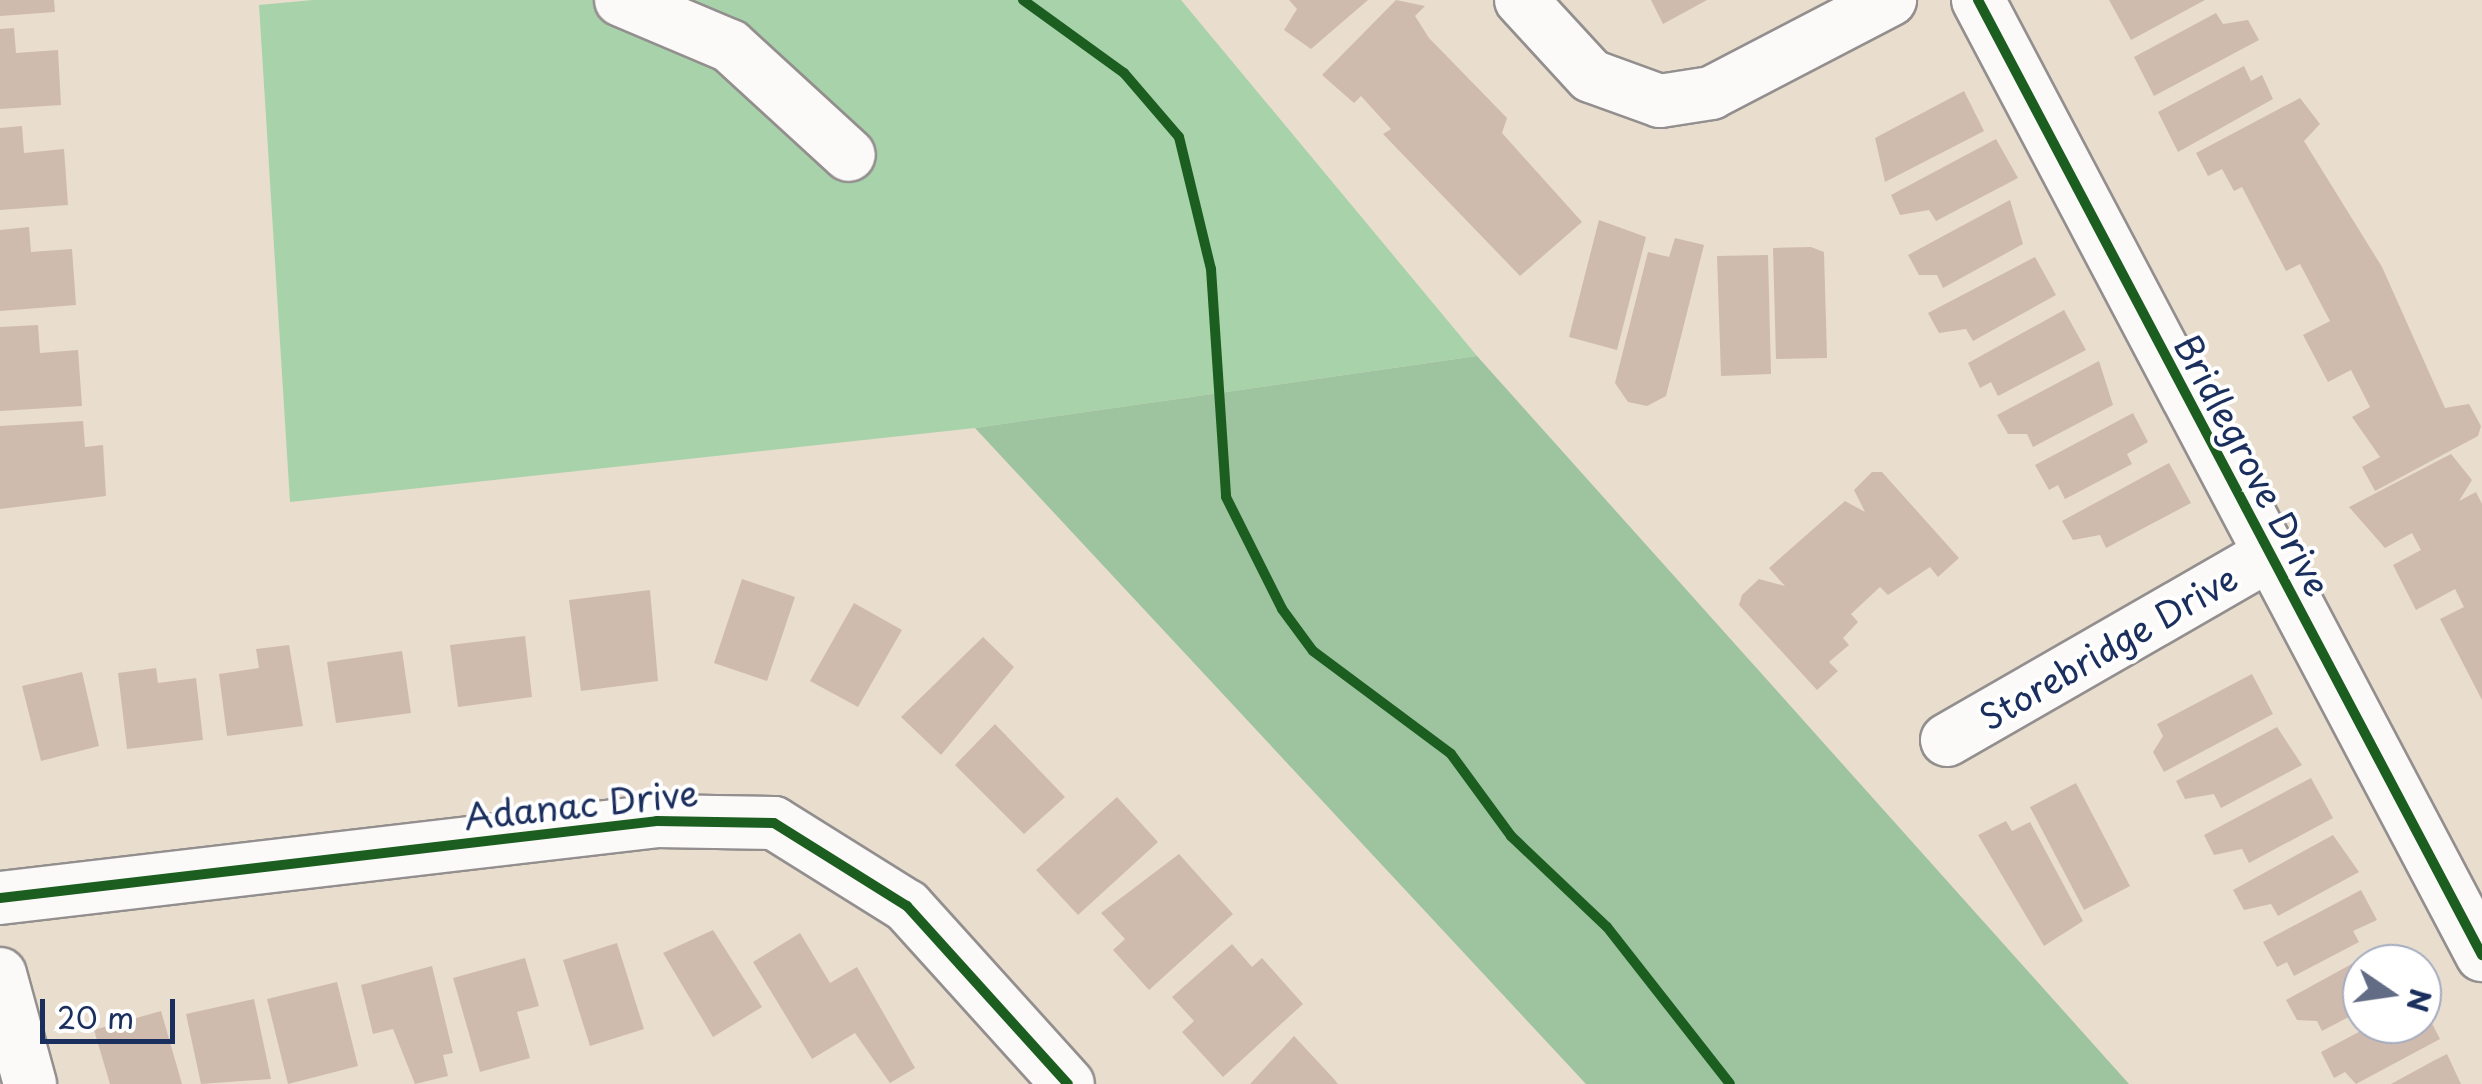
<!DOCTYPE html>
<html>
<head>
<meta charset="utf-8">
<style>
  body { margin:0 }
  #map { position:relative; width:2482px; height:1084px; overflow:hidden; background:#e9ddcd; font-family:"Playpen Sans",sans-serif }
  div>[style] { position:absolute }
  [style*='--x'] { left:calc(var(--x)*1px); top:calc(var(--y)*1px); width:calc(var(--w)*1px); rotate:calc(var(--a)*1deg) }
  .green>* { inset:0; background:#a8d2aa }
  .forest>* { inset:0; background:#9dc39f }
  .building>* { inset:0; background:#cfbbae }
  .roads { filter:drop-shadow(2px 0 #938f8f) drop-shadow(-2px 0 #938f8f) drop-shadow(0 2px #938f8f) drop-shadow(0 -2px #938f8f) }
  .minor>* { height:52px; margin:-26px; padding:0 26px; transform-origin:26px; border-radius:26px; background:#fcfaf8 }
  .cycleway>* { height:10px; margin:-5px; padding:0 5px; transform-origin:5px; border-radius:5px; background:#1b5e20 }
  span { translate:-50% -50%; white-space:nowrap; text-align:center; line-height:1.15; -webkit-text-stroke:8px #fff; paint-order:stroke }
  .street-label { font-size:35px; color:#1b2f5e }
  .north { position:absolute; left:2342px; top:944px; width:100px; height:100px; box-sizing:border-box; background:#fff; border:2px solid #a4acbf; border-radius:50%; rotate:103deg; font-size:28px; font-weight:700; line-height:40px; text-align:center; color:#1b2f5e }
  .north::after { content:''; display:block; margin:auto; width:35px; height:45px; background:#636c85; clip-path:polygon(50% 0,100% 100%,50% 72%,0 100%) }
  .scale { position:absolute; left:40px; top:999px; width:135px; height:45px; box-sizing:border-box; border:5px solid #1b2f5e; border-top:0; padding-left:12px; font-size:30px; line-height:35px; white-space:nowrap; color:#1b2f5e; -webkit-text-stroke:8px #fff; paint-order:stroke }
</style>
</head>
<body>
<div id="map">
  <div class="green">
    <i style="clip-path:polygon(313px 0,1181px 0,1477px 356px,975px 428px,290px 502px,259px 5px)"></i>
  </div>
  <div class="forest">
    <i style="clip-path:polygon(1477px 356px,2129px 1084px,1586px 1084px,975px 428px)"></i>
  </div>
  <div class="building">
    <i style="clip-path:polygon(0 0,54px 0,55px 12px,0 16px)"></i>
    <i style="clip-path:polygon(1289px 0,1368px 0,1311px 49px,1284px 30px,1297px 9px)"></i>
    <i style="clip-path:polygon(1396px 0,1425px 6px,1415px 16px,1429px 38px,1507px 118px,1502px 133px,1582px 222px,1520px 276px,1383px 134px,1391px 129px,1361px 96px,1354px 103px,1322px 75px)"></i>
    <i style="clip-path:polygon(1651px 0,1707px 0,1663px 24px)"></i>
    <i style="clip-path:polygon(2109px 0,2205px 0,2131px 40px)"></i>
    <i style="clip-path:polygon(2216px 13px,2223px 24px,2248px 20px,2259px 40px,2154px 96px,2134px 57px)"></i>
    <i style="clip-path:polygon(14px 28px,16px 53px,58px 50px,61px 105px,0 109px,0 29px)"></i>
    <i style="clip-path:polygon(2244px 66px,2251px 81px,2262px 75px,2273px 99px,2178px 152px,2158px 112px)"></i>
    <i style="clip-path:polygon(1964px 91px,1984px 131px,1885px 182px,1875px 138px)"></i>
    <i style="clip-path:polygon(2300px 98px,2320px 124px,2304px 141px,2382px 267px,2445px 408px,2469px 404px,2481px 426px,2478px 436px,2375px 491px,2362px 467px,2380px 457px,2352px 417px,2370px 407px,2351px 370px,2328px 382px,2303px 335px,2330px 321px,2300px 264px,2286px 271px,2242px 187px,2234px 191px,2222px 169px,2208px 176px,2196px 153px)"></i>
    <i style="clip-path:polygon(22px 126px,24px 153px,64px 149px,68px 205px,0 210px,0 128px)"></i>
    <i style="clip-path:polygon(1996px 139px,2018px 178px,1936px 221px,1929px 210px,1900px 215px,1891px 195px)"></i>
    <i style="clip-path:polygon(2010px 200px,2023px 244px,1943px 288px,1937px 275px,1919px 275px,1908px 255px)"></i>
    <i style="clip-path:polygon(1599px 220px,1646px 237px,1617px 350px,1569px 337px)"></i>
    <i style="clip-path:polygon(29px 227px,31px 252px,72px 249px,76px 305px,0 311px,0 230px)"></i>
    <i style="clip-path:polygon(1675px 238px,1704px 245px,1666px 396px,1647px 406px,1628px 402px,1615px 383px,1648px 252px,1669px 257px)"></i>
    <i style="clip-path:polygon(1811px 247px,1824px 252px,1827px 358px,1776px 359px,1773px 248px)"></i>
    <i style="clip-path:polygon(1768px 255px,1771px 374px,1721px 376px,1717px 256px)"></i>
    <i style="clip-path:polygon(2035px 257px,2056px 295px,1973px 341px,1966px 329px,1939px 333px,1928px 313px)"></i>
    <i style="clip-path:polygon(2064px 310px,2086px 350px,1998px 396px,1991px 382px,1980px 388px,1968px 363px)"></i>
    <i style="clip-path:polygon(38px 325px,40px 353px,78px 350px,82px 406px,0 411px,0 327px)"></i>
    <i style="clip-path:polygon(2099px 361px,2113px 405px,2033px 447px,2027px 434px,2008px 434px,1997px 415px)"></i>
    <i style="clip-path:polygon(2133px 413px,2148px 442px,2127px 454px,2132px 464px,2065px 499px,2058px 485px,2049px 490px,2035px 465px)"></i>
    <i style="clip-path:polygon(83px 421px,85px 447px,103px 445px,106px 496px,0 509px,0 426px)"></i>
    <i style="clip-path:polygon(2451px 454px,2472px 480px,2459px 501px,2476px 492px,2482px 504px,2482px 700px,2440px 619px,2464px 607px,2455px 589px,2416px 610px,2393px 565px,2421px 550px,2412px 533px,2385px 548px,2349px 507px)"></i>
    <i style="clip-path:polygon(2169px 463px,2191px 503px,2106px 548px,2100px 535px,2073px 540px,2062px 521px)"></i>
    <i style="clip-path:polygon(1872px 472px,1882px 472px,1959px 558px,1938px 577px,1930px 567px,1888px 595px,1880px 587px,1851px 614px,1858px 622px,1843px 638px,1849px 645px,1829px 662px,1838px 671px,1817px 690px,1739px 605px,1742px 595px,1759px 579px,1785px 586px,1769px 568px,1845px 501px,1865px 512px,1854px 490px)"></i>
    <i style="clip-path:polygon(742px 579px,795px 597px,767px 681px,714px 663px)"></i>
    <i style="clip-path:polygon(650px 590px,658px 681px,581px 691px,569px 600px)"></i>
    <i style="clip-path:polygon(854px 603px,902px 630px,858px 707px,810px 681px)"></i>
    <i style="clip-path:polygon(525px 636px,532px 697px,458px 707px,450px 645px)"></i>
    <i style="clip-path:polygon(983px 637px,1014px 667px,941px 755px,901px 717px)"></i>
    <i style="clip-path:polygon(289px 645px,303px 726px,227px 736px,219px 674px,259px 668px,256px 649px)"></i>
    <i style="clip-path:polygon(402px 651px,411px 713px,336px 723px,327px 662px)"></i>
    <i style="clip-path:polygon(156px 668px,158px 683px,196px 678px,203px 740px,127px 749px,118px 673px)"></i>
    <i style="clip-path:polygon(82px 672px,99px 746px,41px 761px,22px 686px)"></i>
    <i style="clip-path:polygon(2252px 674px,2273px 714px,2164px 772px,2153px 752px,2163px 736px,2157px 724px)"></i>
    <i style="clip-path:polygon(995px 724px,1065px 797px,1024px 834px,955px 765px)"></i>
    <i style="clip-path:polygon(2277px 727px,2302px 765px,2221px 808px,2214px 794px,2185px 799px,2176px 781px)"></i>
    <i style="clip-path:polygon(2311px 778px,2333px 818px,2249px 863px,2242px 849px,2214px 855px,2204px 835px)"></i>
    <i style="clip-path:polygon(2076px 783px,2130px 886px,2084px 910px,2030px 807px)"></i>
    <i style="clip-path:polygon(1117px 797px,1158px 842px,1078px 915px,1036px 870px)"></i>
    <i style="clip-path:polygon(2006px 821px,2012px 831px,2030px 822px,2083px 921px,2044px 946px,1978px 835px)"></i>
    <i style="clip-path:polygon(2333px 835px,2359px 872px,2278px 916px,2271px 904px,2244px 910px,2233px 890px)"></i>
    <i style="clip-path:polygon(1179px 854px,1233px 914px,1149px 990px,1113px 950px,1125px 939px,1101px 913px)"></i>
    <i style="clip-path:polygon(2361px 890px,2377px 920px,2353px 931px,2359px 942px,2294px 976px,2287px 962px,2277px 967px,2263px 942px)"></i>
    <i style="clip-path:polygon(713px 930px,762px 1007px,713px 1037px,663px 953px)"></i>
    <i style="clip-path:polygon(800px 933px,830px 983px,857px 967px,915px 1068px,890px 1083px,855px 1033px,812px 1059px,753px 962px)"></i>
    <i style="clip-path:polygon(617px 943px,644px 1029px,590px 1046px,563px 960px)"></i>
    <i style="clip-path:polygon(1232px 944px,1252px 967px,1262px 958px,1303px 1004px,1223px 1077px,1182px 1032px,1194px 1021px,1172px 997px)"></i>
    <i style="clip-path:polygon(2388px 944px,2399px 964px,2362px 964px,2362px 1010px,2322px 1031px,2317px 1021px,2297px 1020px,2286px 1000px)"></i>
    <i style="clip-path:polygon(525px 958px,539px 1006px,517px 1012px,530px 1058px,480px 1072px,453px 978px)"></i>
    <i style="clip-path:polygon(432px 966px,453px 1053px,443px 1055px,448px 1076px,415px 1084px,393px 1029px,373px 1034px,361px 985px)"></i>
    <i style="clip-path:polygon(337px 982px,358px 1066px,288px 1084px,267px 999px)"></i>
    <i style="clip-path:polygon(254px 999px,271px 1079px,201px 1084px,186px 1014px)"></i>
    <i style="clip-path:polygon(2422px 1004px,2440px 1039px,2356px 1084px,2345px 1072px,2334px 1078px,2321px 1052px,2374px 1024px,2422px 1024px)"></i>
    <i style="clip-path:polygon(161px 1011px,182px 1084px,110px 1084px,94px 1030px)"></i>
    <i style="clip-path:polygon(1294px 1036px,1334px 1079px,1338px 1084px,1250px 1084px)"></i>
    <i style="clip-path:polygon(2447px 1054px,2461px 1084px,2391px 1084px,2435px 1060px)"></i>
  </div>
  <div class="roads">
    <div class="minor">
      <i style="--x:621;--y:0;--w:118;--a:22.9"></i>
      <i style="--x:730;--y:46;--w:161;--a:42.5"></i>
      <i style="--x:1521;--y:0;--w:103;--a:47.4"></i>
      <i style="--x:1591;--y:76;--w:73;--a:19.9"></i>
      <i style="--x:1660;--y:101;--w:52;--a:-8.9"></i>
      <i style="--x:1711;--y:93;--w:202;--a:-27.5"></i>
      <i style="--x:1978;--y:0;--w:1080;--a:62.18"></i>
      <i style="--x:1947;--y:740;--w:371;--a:-29.9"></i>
      <i style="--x:0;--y:898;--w:661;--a:-6.68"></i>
      <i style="--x:657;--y:821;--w:117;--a:1"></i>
      <i style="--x:774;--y:823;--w:157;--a:32"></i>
      <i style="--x:907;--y:906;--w:240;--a:47.9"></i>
      <i style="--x:0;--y:974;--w:114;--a:74.7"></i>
    </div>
  </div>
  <div class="cycleway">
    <i style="--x:1023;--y:0;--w:125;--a:35.9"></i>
    <i style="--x:1124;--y:73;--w:84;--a:49.3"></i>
    <i style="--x:1179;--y:137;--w:136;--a:76.4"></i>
    <i style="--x:1211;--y:269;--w:228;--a:86.2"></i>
    <i style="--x:1226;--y:497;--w:125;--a:63.4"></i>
    <i style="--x:1282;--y:609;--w:52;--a:53.6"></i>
    <i style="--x:1313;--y:651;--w:172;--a:36.7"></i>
    <i style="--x:1451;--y:754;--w:102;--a:53.8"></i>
    <i style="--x:1511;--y:836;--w:132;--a:43.5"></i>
    <i style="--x:1607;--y:927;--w:199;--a:51.9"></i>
    <i style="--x:1978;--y:0;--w:1080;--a:62.18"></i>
    <i style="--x:0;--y:898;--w:661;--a:-6.68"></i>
    <i style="--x:657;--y:821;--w:117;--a:1"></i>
    <i style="--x:774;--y:823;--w:157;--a:32"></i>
    <i style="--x:907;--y:906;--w:240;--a:47.9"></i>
  </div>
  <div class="street-label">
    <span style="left:2253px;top:465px;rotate:62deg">Bridlegrove Drive</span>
    <span style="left:2108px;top:647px;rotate:-30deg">Storebridge Drive</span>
    <span style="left:581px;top:804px;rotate:-6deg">Adanac Drive</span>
  </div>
  <div class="north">N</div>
  <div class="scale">20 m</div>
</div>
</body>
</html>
